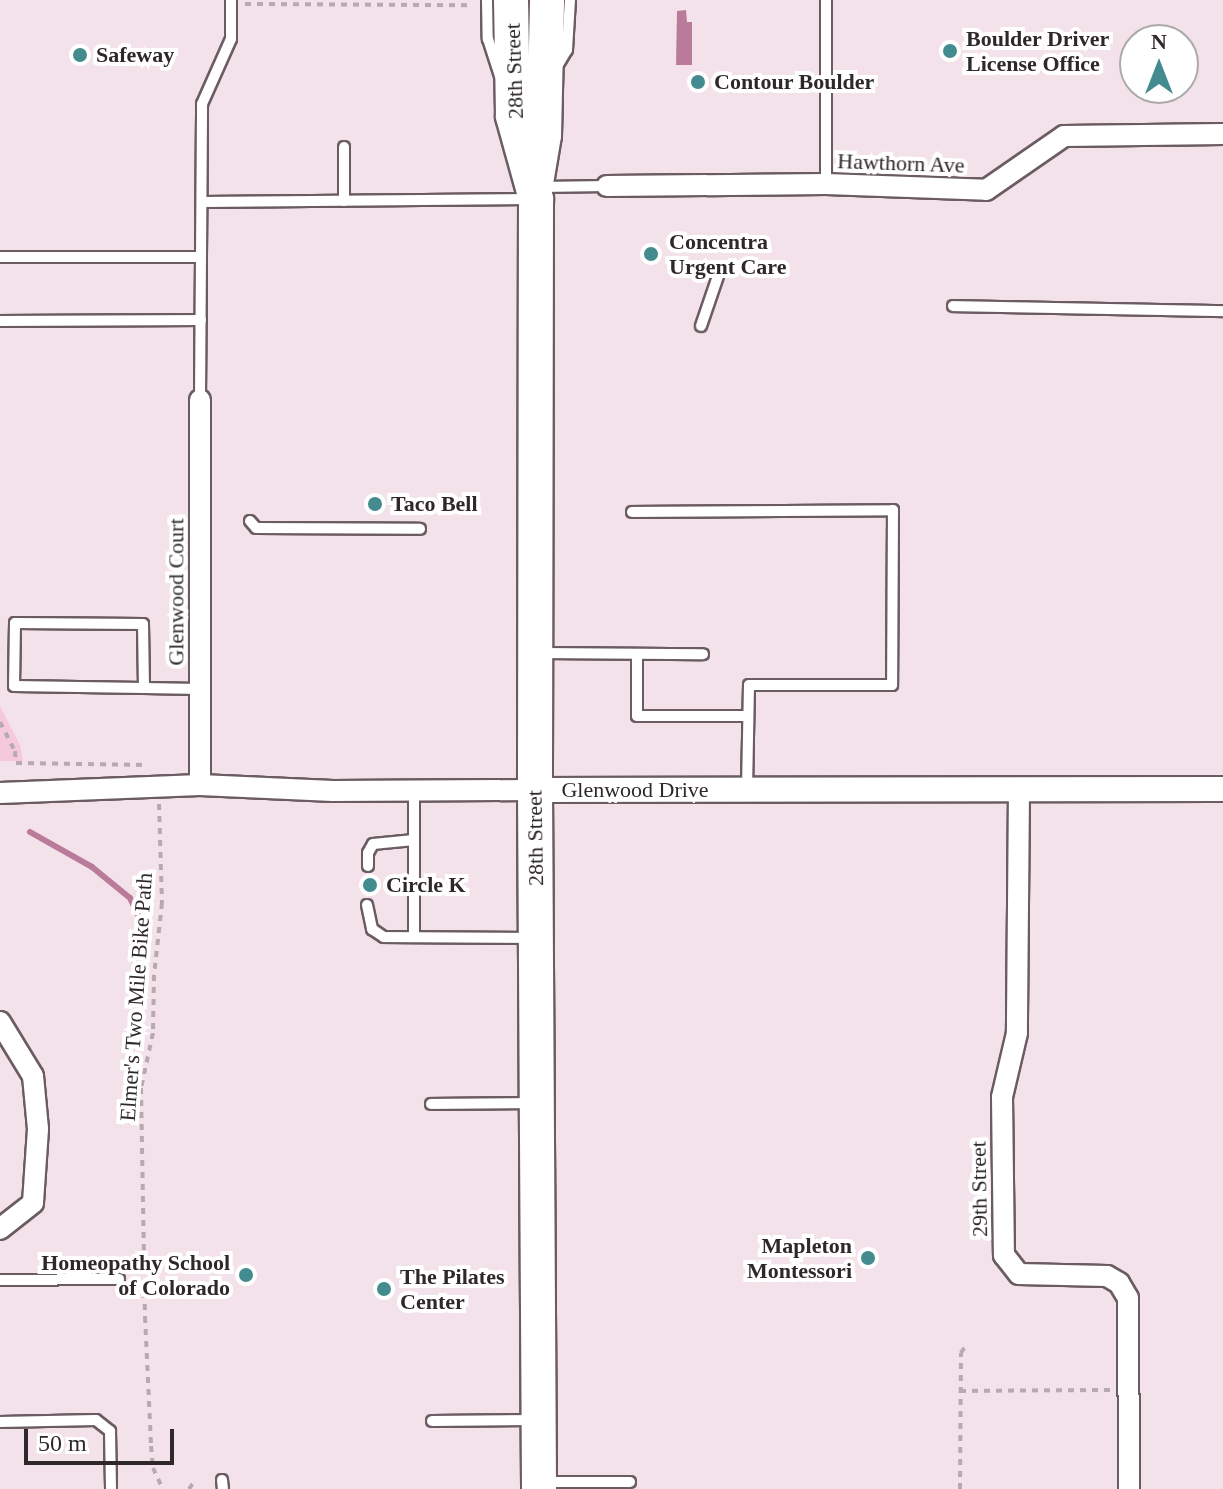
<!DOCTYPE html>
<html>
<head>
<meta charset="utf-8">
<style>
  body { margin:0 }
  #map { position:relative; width:1223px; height:1489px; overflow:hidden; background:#f3e2e9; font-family:Georgia,serif }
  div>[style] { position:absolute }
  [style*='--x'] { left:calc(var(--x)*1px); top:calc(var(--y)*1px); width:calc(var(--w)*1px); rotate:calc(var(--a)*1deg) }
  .green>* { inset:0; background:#f6c8dc }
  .water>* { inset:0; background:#b97b99 }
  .stream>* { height:6px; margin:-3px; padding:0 3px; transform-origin:3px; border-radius:3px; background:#b97b99 }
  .path>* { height:4px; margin-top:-2px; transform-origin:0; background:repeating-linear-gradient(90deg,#b7a9af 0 6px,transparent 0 12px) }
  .roads { filter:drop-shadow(2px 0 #6b5c62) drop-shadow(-2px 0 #6b5c62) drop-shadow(0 2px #6b5c62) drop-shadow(0 -2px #6b5c62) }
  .service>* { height:10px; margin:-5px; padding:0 5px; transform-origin:5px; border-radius:5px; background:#fff }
  .minor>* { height:20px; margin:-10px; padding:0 10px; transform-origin:10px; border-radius:10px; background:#fff }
  .tertiary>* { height:24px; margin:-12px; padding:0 12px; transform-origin:12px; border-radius:12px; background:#fff }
  .trunk>* { height:34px; margin:-17px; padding:0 17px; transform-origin:17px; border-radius:17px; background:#fff }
  .dots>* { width:22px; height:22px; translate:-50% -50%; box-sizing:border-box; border:4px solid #fff; border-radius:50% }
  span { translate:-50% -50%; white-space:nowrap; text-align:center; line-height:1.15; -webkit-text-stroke:8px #fff; paint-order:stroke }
  .poi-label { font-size:22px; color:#2f282b; font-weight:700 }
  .left { translate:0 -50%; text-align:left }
  .right { translate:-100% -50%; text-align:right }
  .street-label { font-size:22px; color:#2f282b }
  .north { position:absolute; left:1119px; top:24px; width:80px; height:80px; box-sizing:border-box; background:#fff; border:2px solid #aca9aa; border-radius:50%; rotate:0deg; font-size:22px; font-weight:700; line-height:32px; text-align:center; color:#2f282b }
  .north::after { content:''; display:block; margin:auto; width:28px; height:36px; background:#438b8e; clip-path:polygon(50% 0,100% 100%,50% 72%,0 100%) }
  .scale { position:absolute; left:24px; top:1429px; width:150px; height:36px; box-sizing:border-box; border:4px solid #2f282b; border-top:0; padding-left:10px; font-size:24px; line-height:28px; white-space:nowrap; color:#2f282b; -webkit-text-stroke:6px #fff; paint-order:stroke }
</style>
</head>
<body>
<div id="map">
  <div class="green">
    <i style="clip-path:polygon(0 706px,20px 745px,23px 761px,0 761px)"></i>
  </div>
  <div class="water">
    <i style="clip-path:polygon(686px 10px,687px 22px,692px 22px,692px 65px,676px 65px,677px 11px)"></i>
  </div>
  <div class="stream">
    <i style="--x:30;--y:832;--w:71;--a:29.4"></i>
    <i style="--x:92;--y:867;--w:49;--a:39.2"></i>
    <i style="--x:130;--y:898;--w:28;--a:64"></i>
  </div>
  <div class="path">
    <i style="--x:245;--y:4;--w:226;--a:0.3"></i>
    <i style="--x:0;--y:722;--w:33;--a:63"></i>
    <i style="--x:15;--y:751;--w:12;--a:85"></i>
    <i style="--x:16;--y:763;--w:132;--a:0.9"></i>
    <i style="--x:159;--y:804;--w:99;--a:88.3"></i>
    <i style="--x:162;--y:903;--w:72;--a:96.3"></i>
    <i style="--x:154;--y:975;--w:58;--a:91"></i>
    <i style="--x:153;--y:1033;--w:56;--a:102.3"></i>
    <i style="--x:141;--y:1088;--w:229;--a:89"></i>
    <i style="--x:145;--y:1317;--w:129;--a:87.3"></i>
    <i style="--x:151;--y:1446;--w:22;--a:85"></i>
    <i style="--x:153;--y:1468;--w:23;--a:65"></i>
    <i style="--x:960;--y:1391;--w:150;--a:-0.4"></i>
    <i style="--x:189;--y:1489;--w:11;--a:-56"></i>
    <i style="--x:960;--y:1489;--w:136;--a:-89.6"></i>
    <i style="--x:961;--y:1353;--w:9;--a:-58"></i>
  </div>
  <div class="roads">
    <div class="service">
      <i style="--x:487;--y:0;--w:39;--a:89"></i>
      <i style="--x:488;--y:39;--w:39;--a:72"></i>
      <i style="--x:826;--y:0;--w:184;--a:90"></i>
      <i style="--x:556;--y:68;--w:21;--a:-59"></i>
      <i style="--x:567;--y:50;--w:50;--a:-86.6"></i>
      <i style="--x:344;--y:147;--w:54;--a:90"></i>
      <i style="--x:541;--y:187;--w:66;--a:-0.9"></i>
      <i style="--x:202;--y:202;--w:330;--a:-0.5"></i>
      <i style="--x:0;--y:257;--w:201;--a:0"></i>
      <i style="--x:953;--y:306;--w:270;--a:1.1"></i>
      <i style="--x:0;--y:321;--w:201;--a:-0.3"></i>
      <i style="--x:701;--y:326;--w:53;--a:-71.2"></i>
      <i style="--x:200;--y:400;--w:296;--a:-89.6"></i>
      <i style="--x:202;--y:104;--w:71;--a:-66"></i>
      <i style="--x:231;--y:39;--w:39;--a:-90"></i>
      <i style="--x:632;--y:512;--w:261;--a:-0.4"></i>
      <i style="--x:893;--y:510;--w:175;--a:90.3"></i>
      <i style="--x:892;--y:685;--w:143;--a:180"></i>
      <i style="--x:749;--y:685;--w:103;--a:91.1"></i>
      <i style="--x:250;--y:521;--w:9;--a:49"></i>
      <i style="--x:256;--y:528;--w:164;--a:0.3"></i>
      <i style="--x:541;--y:653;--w:162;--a:0.4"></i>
      <i style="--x:637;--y:654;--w:62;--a:90"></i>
      <i style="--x:637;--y:716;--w:111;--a:0"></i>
      <i style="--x:144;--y:688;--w:64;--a:-90.9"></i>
      <i style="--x:143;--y:624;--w:128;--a:-179.6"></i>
      <i style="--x:15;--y:623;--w:63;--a:90.9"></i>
      <i style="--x:14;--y:686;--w:130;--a:0.9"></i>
      <i style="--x:144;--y:688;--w:56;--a:1"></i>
      <i style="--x:414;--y:791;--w:146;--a:90"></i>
      <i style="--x:368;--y:866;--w:13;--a:-90"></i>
      <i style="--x:368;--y:853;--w:10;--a:-61"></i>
      <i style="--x:373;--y:844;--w:41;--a:-5.6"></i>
      <i style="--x:367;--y:905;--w:25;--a:78"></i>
      <i style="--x:372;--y:929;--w:14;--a:34"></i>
      <i style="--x:384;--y:937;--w:146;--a:0.4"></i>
      <i style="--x:431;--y:1104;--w:102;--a:-0.6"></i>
      <i style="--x:0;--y:1280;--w:119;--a:-0.5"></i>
      <i style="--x:432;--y:1421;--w:101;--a:-0.6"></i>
      <i style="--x:0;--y:1422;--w:96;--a:-1.2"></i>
      <i style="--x:96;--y:1420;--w:18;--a:38"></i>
      <i style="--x:110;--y:1431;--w:58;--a:89"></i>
      <i style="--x:222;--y:1480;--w:9;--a:84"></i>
      <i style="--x:545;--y:1482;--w:85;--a:0"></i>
    </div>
    <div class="minor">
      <i style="--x:607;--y:186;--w:219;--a:-0.5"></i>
      <i style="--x:826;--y:184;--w:160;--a:2.1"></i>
      <i style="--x:986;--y:190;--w:95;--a:-34.7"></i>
      <i style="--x:1064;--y:136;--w:159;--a:-0.7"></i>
      <i style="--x:200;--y:785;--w:385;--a:-90"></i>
      <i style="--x:1019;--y:790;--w:243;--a:90.5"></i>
      <i style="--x:1017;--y:1033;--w:66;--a:103.2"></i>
      <i style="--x:1002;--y:1097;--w:158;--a:89.3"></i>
      <i style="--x:1004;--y:1255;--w:24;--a:52"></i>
      <i style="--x:1019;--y:1274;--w:88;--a:1.3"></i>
      <i style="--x:1107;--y:1276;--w:14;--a:30"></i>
      <i style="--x:1119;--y:1283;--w:17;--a:59"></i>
      <i style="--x:1128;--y:1298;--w:191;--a:89.7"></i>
      <i style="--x:0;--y:793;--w:200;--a:-2.3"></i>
      <i style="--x:200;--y:785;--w:133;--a:2.6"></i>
      <i style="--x:333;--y:791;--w:202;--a:-0.3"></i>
      <i style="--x:0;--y:1022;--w:63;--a:58.6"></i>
      <i style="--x:33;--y:1076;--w:53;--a:84.6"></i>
      <i style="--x:38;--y:1129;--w:74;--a:93.9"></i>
      <i style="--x:33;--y:1203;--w:42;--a:141.8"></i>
    </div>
    <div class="tertiary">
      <i style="--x:535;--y:790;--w:688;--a:-0.08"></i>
    </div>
    <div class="trunk">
      <i style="--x:511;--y:0;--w:116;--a:89"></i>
      <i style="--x:513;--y:116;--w:86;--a:74.5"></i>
      <i style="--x:536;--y:199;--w:591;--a:90.1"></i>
      <i style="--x:535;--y:790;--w:699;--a:89.67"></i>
      <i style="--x:536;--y:183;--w:49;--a:-80.5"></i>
      <i style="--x:544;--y:135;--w:135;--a:-88.7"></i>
    </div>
  </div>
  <div class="dots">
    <i style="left:950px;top:51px;background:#438b8e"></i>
    <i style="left:80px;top:55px;background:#438b8e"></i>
    <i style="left:698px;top:82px;background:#438b8e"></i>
    <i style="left:651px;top:254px;background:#438b8e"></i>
    <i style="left:375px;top:504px;background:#438b8e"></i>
    <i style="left:370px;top:885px;background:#438b8e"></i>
    <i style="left:868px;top:1258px;background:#438b8e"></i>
    <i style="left:246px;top:1275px;background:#438b8e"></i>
    <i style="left:384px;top:1289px;background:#438b8e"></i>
  </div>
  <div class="poi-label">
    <span class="left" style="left:966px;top:51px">Boulder Driver<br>License Office</span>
    <span class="left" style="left:96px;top:55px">Safeway</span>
    <span class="left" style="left:714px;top:82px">Contour Boulder</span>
    <span class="left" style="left:669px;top:254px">Concentra<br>Urgent Care</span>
    <span class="left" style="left:391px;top:504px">Taco Bell</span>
    <span class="left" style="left:386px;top:885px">Circle K</span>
    <span class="right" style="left:852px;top:1258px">Mapleton<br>Montessori</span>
    <span class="right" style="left:230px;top:1275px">Homeopathy School<br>of Colorado</span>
    <span class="left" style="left:400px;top:1289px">The Pilates<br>Center</span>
  </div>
  <div class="street-label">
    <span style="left:514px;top:71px;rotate:-92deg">28th Street</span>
    <span style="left:901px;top:163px;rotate:2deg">Hawthorn Ave</span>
    <span style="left:176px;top:592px;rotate:-90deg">Glenwood Court</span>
    <span style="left:635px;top:790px">Glenwood Drive</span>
    <span style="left:535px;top:838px;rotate:-91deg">28th Street</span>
    <span style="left:136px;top:997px;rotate:-86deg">Elmer's Two Mile Bike Path</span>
    <span style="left:979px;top:1189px;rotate:-91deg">29th Street</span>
  </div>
  <div class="north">N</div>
  <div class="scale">50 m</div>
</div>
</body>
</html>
